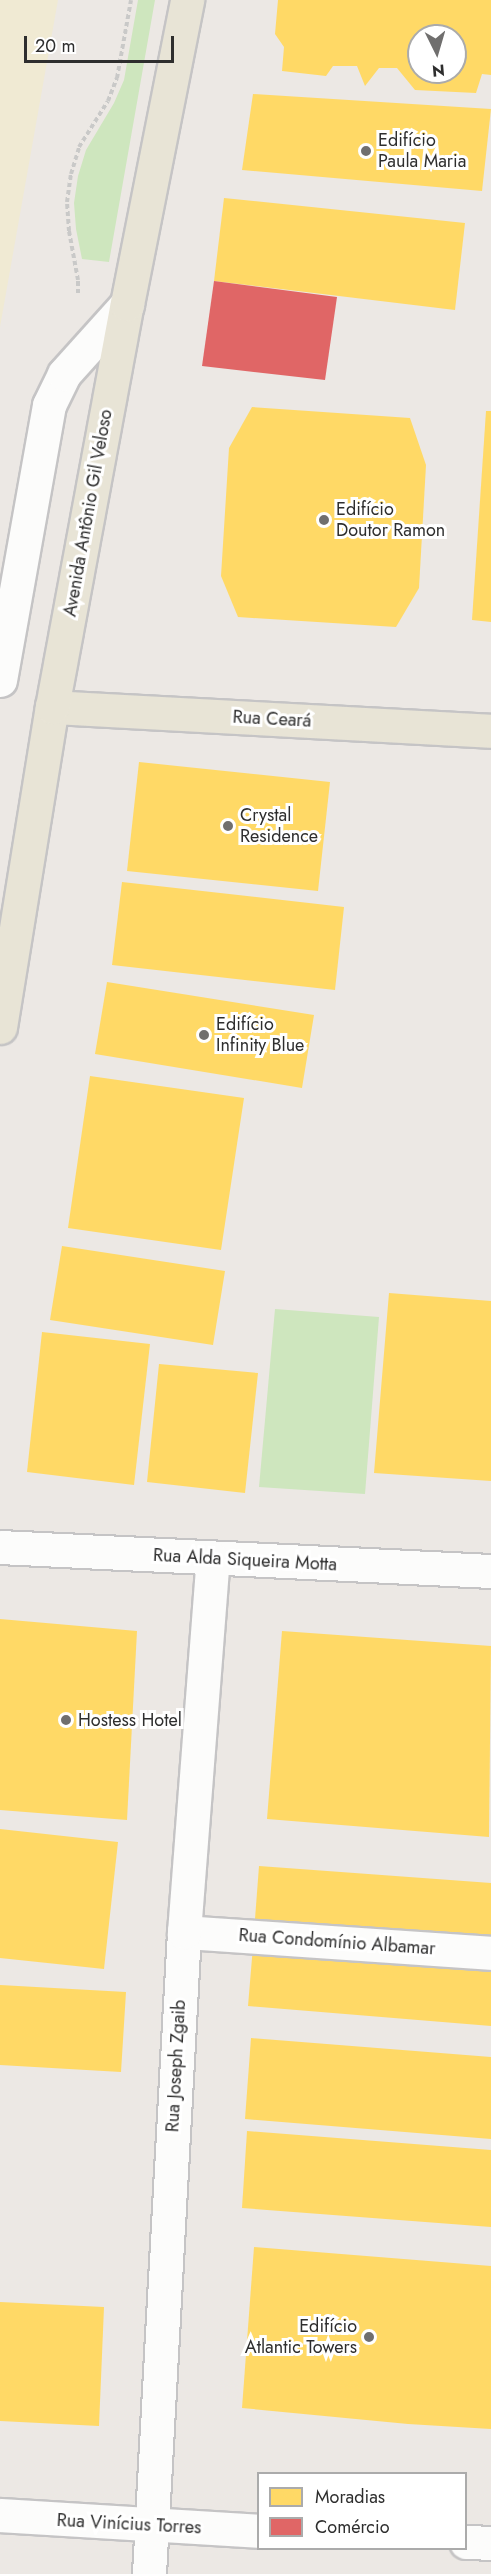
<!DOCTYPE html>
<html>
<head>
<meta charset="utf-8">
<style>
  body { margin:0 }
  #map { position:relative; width:491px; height:2574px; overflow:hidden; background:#ece8e4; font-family:Jost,sans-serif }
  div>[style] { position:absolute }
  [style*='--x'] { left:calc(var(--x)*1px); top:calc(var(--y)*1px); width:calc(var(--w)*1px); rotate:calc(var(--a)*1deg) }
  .green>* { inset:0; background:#cee6be }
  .sand>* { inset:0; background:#f0ead3 }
  .homes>* { inset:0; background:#ffd966 }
  .shops>* { inset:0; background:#e06666 }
  .path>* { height:4px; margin-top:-2px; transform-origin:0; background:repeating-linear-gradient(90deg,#c9c9c8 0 4.5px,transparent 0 7.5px) }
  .roads { filter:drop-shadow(2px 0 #c5c4c5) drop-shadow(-2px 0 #c5c4c5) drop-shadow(0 2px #c5c4c5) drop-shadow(0 -2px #c5c4c5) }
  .minor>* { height:33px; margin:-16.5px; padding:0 16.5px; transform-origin:16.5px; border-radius:16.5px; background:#fcfcfb }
  .major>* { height:33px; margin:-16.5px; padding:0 16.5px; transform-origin:16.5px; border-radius:16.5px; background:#e8e4d6 }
  .dots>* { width:16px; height:16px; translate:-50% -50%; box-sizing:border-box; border:3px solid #fff; border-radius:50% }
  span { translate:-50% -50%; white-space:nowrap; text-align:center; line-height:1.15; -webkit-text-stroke:6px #fff; paint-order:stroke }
  .poi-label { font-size:18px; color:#2e2e2e }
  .left { translate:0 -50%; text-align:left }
  .right { translate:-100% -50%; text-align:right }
  .street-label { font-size:18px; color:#2e2e2e }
  .legend { position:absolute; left:257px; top:2472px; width:210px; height:78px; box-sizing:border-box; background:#fff; border:2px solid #ababab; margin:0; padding:8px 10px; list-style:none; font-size:18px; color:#2e2e2e }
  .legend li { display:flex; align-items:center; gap:12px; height:30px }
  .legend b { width:30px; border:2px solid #ababab }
  .north { position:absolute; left:407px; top:24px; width:60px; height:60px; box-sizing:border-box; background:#fff; border:2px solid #ababab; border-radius:50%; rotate:175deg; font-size:16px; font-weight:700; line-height:24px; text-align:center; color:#2e2e2e }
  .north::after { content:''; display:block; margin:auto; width:21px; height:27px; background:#706f6e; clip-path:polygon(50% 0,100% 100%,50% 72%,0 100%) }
  .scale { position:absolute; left:24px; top:36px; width:150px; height:27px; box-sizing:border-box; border:3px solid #2e2e2e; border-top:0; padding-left:8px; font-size:18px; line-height:21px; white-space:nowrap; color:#2e2e2e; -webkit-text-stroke:4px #fff; paint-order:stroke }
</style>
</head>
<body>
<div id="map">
  <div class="green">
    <i style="clip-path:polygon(138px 0,155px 0,109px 262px,82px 259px,76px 229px,74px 203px,78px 176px,86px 150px,114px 103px,124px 80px)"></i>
    <i style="clip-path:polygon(275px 1309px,379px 1317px,365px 1494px,259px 1487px)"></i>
  </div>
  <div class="sand">
    <i style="clip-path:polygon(0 0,58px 0,0 327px)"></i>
  </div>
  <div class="homes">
    <i style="clip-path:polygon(evenodd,278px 0,491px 0,491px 75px,482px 74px,476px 93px,415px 90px,397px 68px,379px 68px,365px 86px,357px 66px,333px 66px,326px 76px,282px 71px,284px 47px,275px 34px,278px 0,419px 36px,455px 36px,455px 72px,419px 72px,419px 36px)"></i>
    <i style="clip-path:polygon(253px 94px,491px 109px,482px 191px,242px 170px)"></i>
    <i style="clip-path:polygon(224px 198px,465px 223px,455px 310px,214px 281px)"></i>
    <i style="clip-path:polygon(252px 407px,410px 418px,426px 465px,419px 588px,396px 627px,238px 617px,221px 576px,229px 448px)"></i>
    <i style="clip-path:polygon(486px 411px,491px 411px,491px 622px,472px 620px)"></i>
    <i style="clip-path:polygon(139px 762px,330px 782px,318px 891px,127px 871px)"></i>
    <i style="clip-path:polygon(122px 882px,344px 907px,335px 990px,112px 965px)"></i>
    <i style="clip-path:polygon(107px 982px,314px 1015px,302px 1088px,95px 1054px)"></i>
    <i style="clip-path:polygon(90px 1076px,244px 1098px,221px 1250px,68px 1228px)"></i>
    <i style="clip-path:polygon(62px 1246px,225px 1271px,213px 1345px,50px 1320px)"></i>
    <i style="clip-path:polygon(389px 1293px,491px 1301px,491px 1481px,374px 1473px)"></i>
    <i style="clip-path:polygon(42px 1332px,150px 1344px,134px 1485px,27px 1472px)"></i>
    <i style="clip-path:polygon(159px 1364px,258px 1373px,245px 1493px,147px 1482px)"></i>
    <i style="clip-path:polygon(0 1619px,137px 1631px,127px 1820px,0 1810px)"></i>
    <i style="clip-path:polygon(282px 1631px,491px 1646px,489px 1837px,267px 1819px)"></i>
    <i style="clip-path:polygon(0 1829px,118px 1842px,104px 1969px,0 1958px)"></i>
    <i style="clip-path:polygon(259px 1866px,491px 1883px,491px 1936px,255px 1919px)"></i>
    <i style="clip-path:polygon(253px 1946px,491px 1967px,491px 2026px,248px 2006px)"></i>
    <i style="clip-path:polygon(0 1985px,126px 1992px,121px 2072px,0 2065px)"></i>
    <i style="clip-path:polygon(251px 2038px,491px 2057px,491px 2139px,245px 2119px)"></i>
    <i style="clip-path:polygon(247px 2131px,491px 2150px,491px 2227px,242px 2208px)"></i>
    <i style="clip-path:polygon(254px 2247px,491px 2266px,491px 2429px,408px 2424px,242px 2408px)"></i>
    <i style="clip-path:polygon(0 2302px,104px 2307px,99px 2426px,0 2421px)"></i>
  </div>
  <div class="shops">
    <i style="clip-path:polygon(214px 281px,337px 297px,325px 380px,202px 366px)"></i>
  </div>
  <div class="path">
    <i style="--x:78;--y:293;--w:13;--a:-90"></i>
    <i style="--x:78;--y:280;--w:50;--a:-100.4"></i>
    <i style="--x:69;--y:231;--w:29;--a:-94"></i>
    <i style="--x:67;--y:202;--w:28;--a:-82"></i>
    <i style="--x:71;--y:174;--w:28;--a:-73"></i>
    <i style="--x:79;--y:147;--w:54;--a:-57.8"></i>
    <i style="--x:108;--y:101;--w:25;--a:-69"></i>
    <i style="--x:117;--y:78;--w:79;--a:-79.8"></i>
  </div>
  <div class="roads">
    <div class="minor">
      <i style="--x:0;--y:680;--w:279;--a:-79.9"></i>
      <i style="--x:49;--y:405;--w:34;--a:-64"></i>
      <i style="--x:64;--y:374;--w:94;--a:-48"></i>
      <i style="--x:0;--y:1547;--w:492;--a:2.8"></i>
      <i style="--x:184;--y:1932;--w:308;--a:3.9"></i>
      <i style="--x:0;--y:2515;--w:258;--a:3.5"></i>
      <i style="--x:466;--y:2542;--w:25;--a:2"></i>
      <i style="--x:149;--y:2574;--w:643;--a:-86.88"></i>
      <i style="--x:184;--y:1932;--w:374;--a:-85.6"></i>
    </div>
    <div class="major">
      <i style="--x:52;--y:707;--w:440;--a:3.1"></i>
      <i style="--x:0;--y:1027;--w:324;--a:-80.8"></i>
      <i style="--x:52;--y:707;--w:410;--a:-79.5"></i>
      <i style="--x:127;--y:304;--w:310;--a:-78.8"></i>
    </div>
  </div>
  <div class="dots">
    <i style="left:366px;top:151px;background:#706f6e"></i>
    <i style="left:324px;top:520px;background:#706f6e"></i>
    <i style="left:228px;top:826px;background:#706f6e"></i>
    <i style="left:204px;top:1035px;background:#706f6e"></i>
    <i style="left:66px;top:1720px;background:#706f6e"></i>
    <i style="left:369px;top:2337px;background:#706f6e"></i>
  </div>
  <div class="poi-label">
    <span class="left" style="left:378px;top:151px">Edifício<br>Paula Maria</span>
    <span class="left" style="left:336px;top:520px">Edifício<br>Doutor Ramon</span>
    <span class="left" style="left:240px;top:826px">Crystal<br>Residence</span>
    <span class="left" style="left:216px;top:1035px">Edifício<br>Infinity Blue</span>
    <span class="left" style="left:78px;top:1720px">Hostess Hotel</span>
    <span class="right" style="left:357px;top:2337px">Edifício<br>Atlantic Towers</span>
  </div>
  <div class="street-label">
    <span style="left:88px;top:513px;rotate:-80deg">Avenida Antônio Gil Veloso</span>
    <span style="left:272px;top:719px;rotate:3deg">Rua Ceará</span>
    <span style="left:245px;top:1560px;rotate:3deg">Rua Alda Siqueira Motta</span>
    <span style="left:337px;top:1942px;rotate:4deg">Rua Condomínio Albamar</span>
    <span style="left:176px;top:2066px;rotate:-87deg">Rua Joseph Zgaib</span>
    <span style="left:129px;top:2524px;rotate:3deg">Rua Vinícius Torres</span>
  </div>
  <ul class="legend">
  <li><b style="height:16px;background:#ffd966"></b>Moradias</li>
  <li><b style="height:16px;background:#e06666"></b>Comércio</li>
  </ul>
  <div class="north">N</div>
  <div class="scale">20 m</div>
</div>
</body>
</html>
